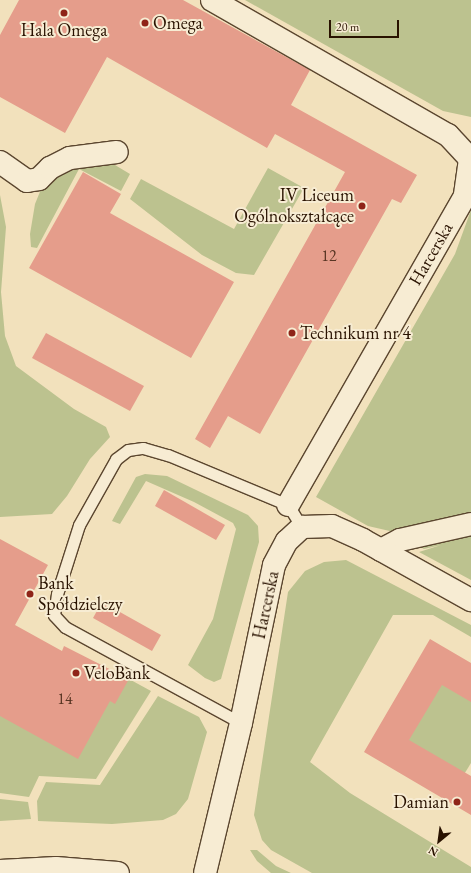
<!DOCTYPE html>
<html>
<head>
<meta charset="utf-8">
<style>
  body { margin:0 }
  #map { position:relative; width:471px; height:873px; overflow:hidden; background:#f2e1bc; font-family:"EB Garamond",serif }
  div>[style] { position:absolute }
  [style*='--x'] { left:calc(var(--x)*1px); top:calc(var(--y)*1px); width:calc(var(--w)*1px); rotate:calc(var(--a)*1deg) }
  .green>* { inset:0; background:#bcc28f }
  .building>* { inset:0; background:#e59d8b }
  .roads { filter:drop-shadow(1px 0 #5b462f) drop-shadow(-1px 0 #5b462f) drop-shadow(0 1px #5b462f) drop-shadow(0 -1px #5b462f) }
  .service>* { height:11px; margin:-5.5px; padding:0 5.5px; transform-origin:5.5px; border-radius:5.5px; background:#f7ecd3 }
  .minor>* { height:22px; margin:-11px; padding:0 11px; transform-origin:11px; border-radius:11px; background:#f7ecd3 }
  .secondary>* { height:22px; margin:-11px; padding:0 11px; transform-origin:11px; border-radius:11px; background:#f7ecd3 }
  .dots>* { width:11px; height:11px; translate:-50% -50%; box-sizing:border-box; border:2px solid #f7ecd3; border-radius:50% }
  span { translate:-50% -50%; white-space:nowrap; text-align:center; line-height:1.15; -webkit-text-stroke:4px #f7ecd3; paint-order:stroke }
  .number-label { font-size:16px; color:#583523 }
  .number-label span { -webkit-text-stroke-width:0 }
  .poi-label { font-size:18px; color:#291200 }
  .left { translate:0 -50%; text-align:left }
  .right { translate:-100% -50%; text-align:right }
  .street-label { font-size:18px; color:#291200 }
  .north { position:absolute; left:419px; top:821px; width:40px; height:40px; -webkit-text-stroke:3px #f7ecd3; paint-order:stroke; rotate:209deg; font-size:11px; font-weight:700; line-height:16px; text-align:center; color:#291200 }
  .north::after { content:''; display:block; margin:auto; width:14px; height:18px; background:#291200; clip-path:polygon(50% 0,100% 100%,50% 72%,0 100%) }
  .scale { position:absolute; left:329px; top:20px; width:70px; height:18px; box-sizing:border-box; border:2px solid #291200; border-top:0; padding-left:5px; font-size:12px; line-height:14px; white-space:nowrap; color:#291200; -webkit-text-stroke:3px #f7ecd3; paint-order:stroke }
</style>
</head>
<body>
<div id="map">
  <div class="green">
    <i style="clip-path:polygon(245px 0,471px 0,471px 117px,443px 111px)"></i>
    <i style="clip-path:polygon(110px 162px,130px 174px,121px 191px,79px 169px,37px 248px,31px 247px,30px 234px,35px 204px,48px 172px)"></i>
    <i style="clip-path:polygon(268px 168px,304px 188px,254px 275px,236px 273px,202px 255px,130px 199px,141px 179px,234px 229px)"></i>
    <i style="clip-path:polygon(0 195px,6px 227px,1px 292px,5px 336px,16px 366px,74px 409px,106px 427px,110px 437px,90px 459px,67px 496px,52px 514px,0 517px)"></i>
    <i style="clip-path:polygon(471px 210px,471px 580px,419px 552px,441px 545px,424px 549px,394px 532px,368px 526px,316px 497px,455px 254px)"></i>
    <i style="clip-path:polygon(145px 474px,167px 476px,248px 515px,258px 526px,259px 542px,221px 679px,214px 682px,205px 678px,188px 665px,213px 619px,236px 529px,233px 523px,194px 502px,146px 481px,120px 524px,112px 521px,136px 477px)"></i>
    <i style="clip-path:polygon(346px 560px,471px 625px,471px 637px,433px 615px,393px 615px,310px 762px,350px 793px,471px 867px,471px 873px,312px 873px,271px 850px,262px 840px,254px 815px,288px 592px,305px 571px,324px 562px)"></i>
    <i style="clip-path:polygon(129px 679px,151px 691px,96px 779px,39px 776px,29px 797px,0 793px,0 690px,110px 701px)"></i>
    <i style="clip-path:polygon(440px 680px,471px 698px,471px 763px,463px 776px,405px 741px)"></i>
    <i style="clip-path:polygon(158px 696px,199px 717px,207px 732px,188px 799px,176px 814px,163px 820px,112px 824px,38px 821px,37px 801px,46px 782px,100px 785px)"></i>
    <i style="clip-path:polygon(0 799px,28px 802px,31px 819px,0 821px)"></i>
    <i style="clip-path:polygon(250px 850px,257px 850px,276px 866px,291px 873px,271px 873px,257px 861px)"></i>
  </div>
  <div class="building">
    <i style="clip-path:polygon(19px 0,183px 0,310px 70px,291px 105px,417px 175px,401px 203px,392px 199px,260px 434px,228px 416px,210px 448px,195px 439px,345px 172px,275px 134px,267px 148px,107px 57px,65px 133px,0 97px,0 35px)"></i>
    <i style="clip-path:polygon(83px 172px,121px 194px,110px 213px,234px 282px,191px 358px,29px 268px)"></i>
    <i style="clip-path:polygon(46px 333px,144px 386px,130px 411px,32px 358px)"></i>
    <i style="clip-path:polygon(164px 490px,225px 525px,216px 540px,155px 506px)"></i>
    <i style="clip-path:polygon(0 539px,48px 565px,15px 625px,62px 651px,64px 646px,129px 679px,115px 704px,110px 701px,78px 759px,0 716px)"></i>
    <i style="clip-path:polygon(102px 602px,161px 635px,152px 651px,93px 618px)"></i>
    <i style="clip-path:polygon(430px 639px,471px 663px,471px 702px,442px 685px,409px 740px,471px 776px,471px 815px,364px 752px)"></i>
  </div>
  <div class="roads">
    <div class="service">
      <i style="--x:241;--y:723;--w:200;--a:-151.4"></i>
      <i style="--x:65;--y:627;--w:16;--a:-133"></i>
      <i style="--x:54;--y:615;--w:21;--a:-82"></i>
      <i style="--x:57;--y:594;--w:72;--a:-72.3"></i>
      <i style="--x:79;--y:525;--w:76;--a:-60.7"></i>
      <i style="--x:116;--y:459;--w:15;--a:-37"></i>
      <i style="--x:128;--y:450;--w:15;--a:-8"></i>
      <i style="--x:143;--y:448;--w:26;--a:16"></i>
      <i style="--x:168;--y:455;--w:130;--a:22.6"></i>
      <i style="--x:288;--y:505;--w:26;--a:58"></i>
    </div>
    <div class="minor">
      <i style="--x:212;--y:0;--w:272;--a:29.8"></i>
      <i style="--x:448;--y:135;--w:33;--a:47"></i>
      <i style="--x:470;--y:159;--w:37;--a:98"></i>
      <i style="--x:465;--y:196;--w:356;--a:119.8"></i>
      <i style="--x:0;--y:162;--w:33;--a:35"></i>
      <i style="--x:27;--y:181;--w:12;--a:-9"></i>
      <i style="--x:39;--y:179;--w:16;--a:-45"></i>
      <i style="--x:50;--y:168;--w:22;--a:-27"></i>
      <i style="--x:70;--y:158;--w:47;--a:-7.3"></i>
      <i style="--x:381;--y:550;--w:21;--a:-28"></i>
      <i style="--x:400;--y:540;--w:73;--a:-12.7"></i>
      <i style="--x:205;--y:873;--w:154;--a:-76.5"></i>
      <i style="--x:241;--y:723;--w:161;--a:-78.2"></i>
      <i style="--x:274;--y:565;--w:27;--a:-62"></i>
      <i style="--x:287;--y:541;--w:21;--a:-43"></i>
      <i style="--x:302;--y:527;--w:30;--a:-2"></i>
      <i style="--x:332;--y:526;--w:34;--a:24"></i>
      <i style="--x:363;--y:540;--w:124;--a:29.1"></i>
    </div>
    <div class="secondary">
      <i style="--x:0;--y:871;--w:56;--a:-3.1"></i>
      <i style="--x:56;--y:868;--w:62;--a:4.6"></i>
    </div>
  </div>
  <div class="dots">
    <i style="left:64px;top:13px;background:#8f2418"></i>
    <i style="left:145px;top:23px;background:#8f2418"></i>
    <i style="left:362px;top:206px;background:#8f2418"></i>
    <i style="left:292px;top:333px;background:#8f2418"></i>
    <i style="left:30px;top:594px;background:#8f2418"></i>
    <i style="left:76px;top:673px;background:#8f2418"></i>
    <i style="left:457px;top:802px;background:#8f2418"></i>
  </div>
  <div class="number-label">
    <span style="left:329px;top:256px">12</span>
    <span style="left:65px;top:699px">14</span>
  </div>
  <div class="poi-label">
    <span class="left" style="left:153px;top:23px">Omega</span>
    <span style="left:64px;top:30px">Hala Omega</span>
    <span class="right" style="left:354px;top:206px">IV Liceum<br>Ogólnokształcące</span>
    <span class="left" style="left:300px;top:333px">Technikum nr 4</span>
    <span class="left" style="left:38px;top:594px">Bank<br>Spółdzielczy</span>
    <span class="left" style="left:84px;top:673px">VeloBank</span>
    <span class="right" style="left:449px;top:802px">Damian</span>
  </div>
  <div class="street-label">
    <span style="left:431px;top:254px;rotate:-60deg">Harcerska</span>
    <span style="left:266px;top:605px;rotate:-78deg">Harcerska</span>
  </div>
  <div class="north">N</div>
  <div class="scale">20 m</div>
</div>
</body>
</html>
